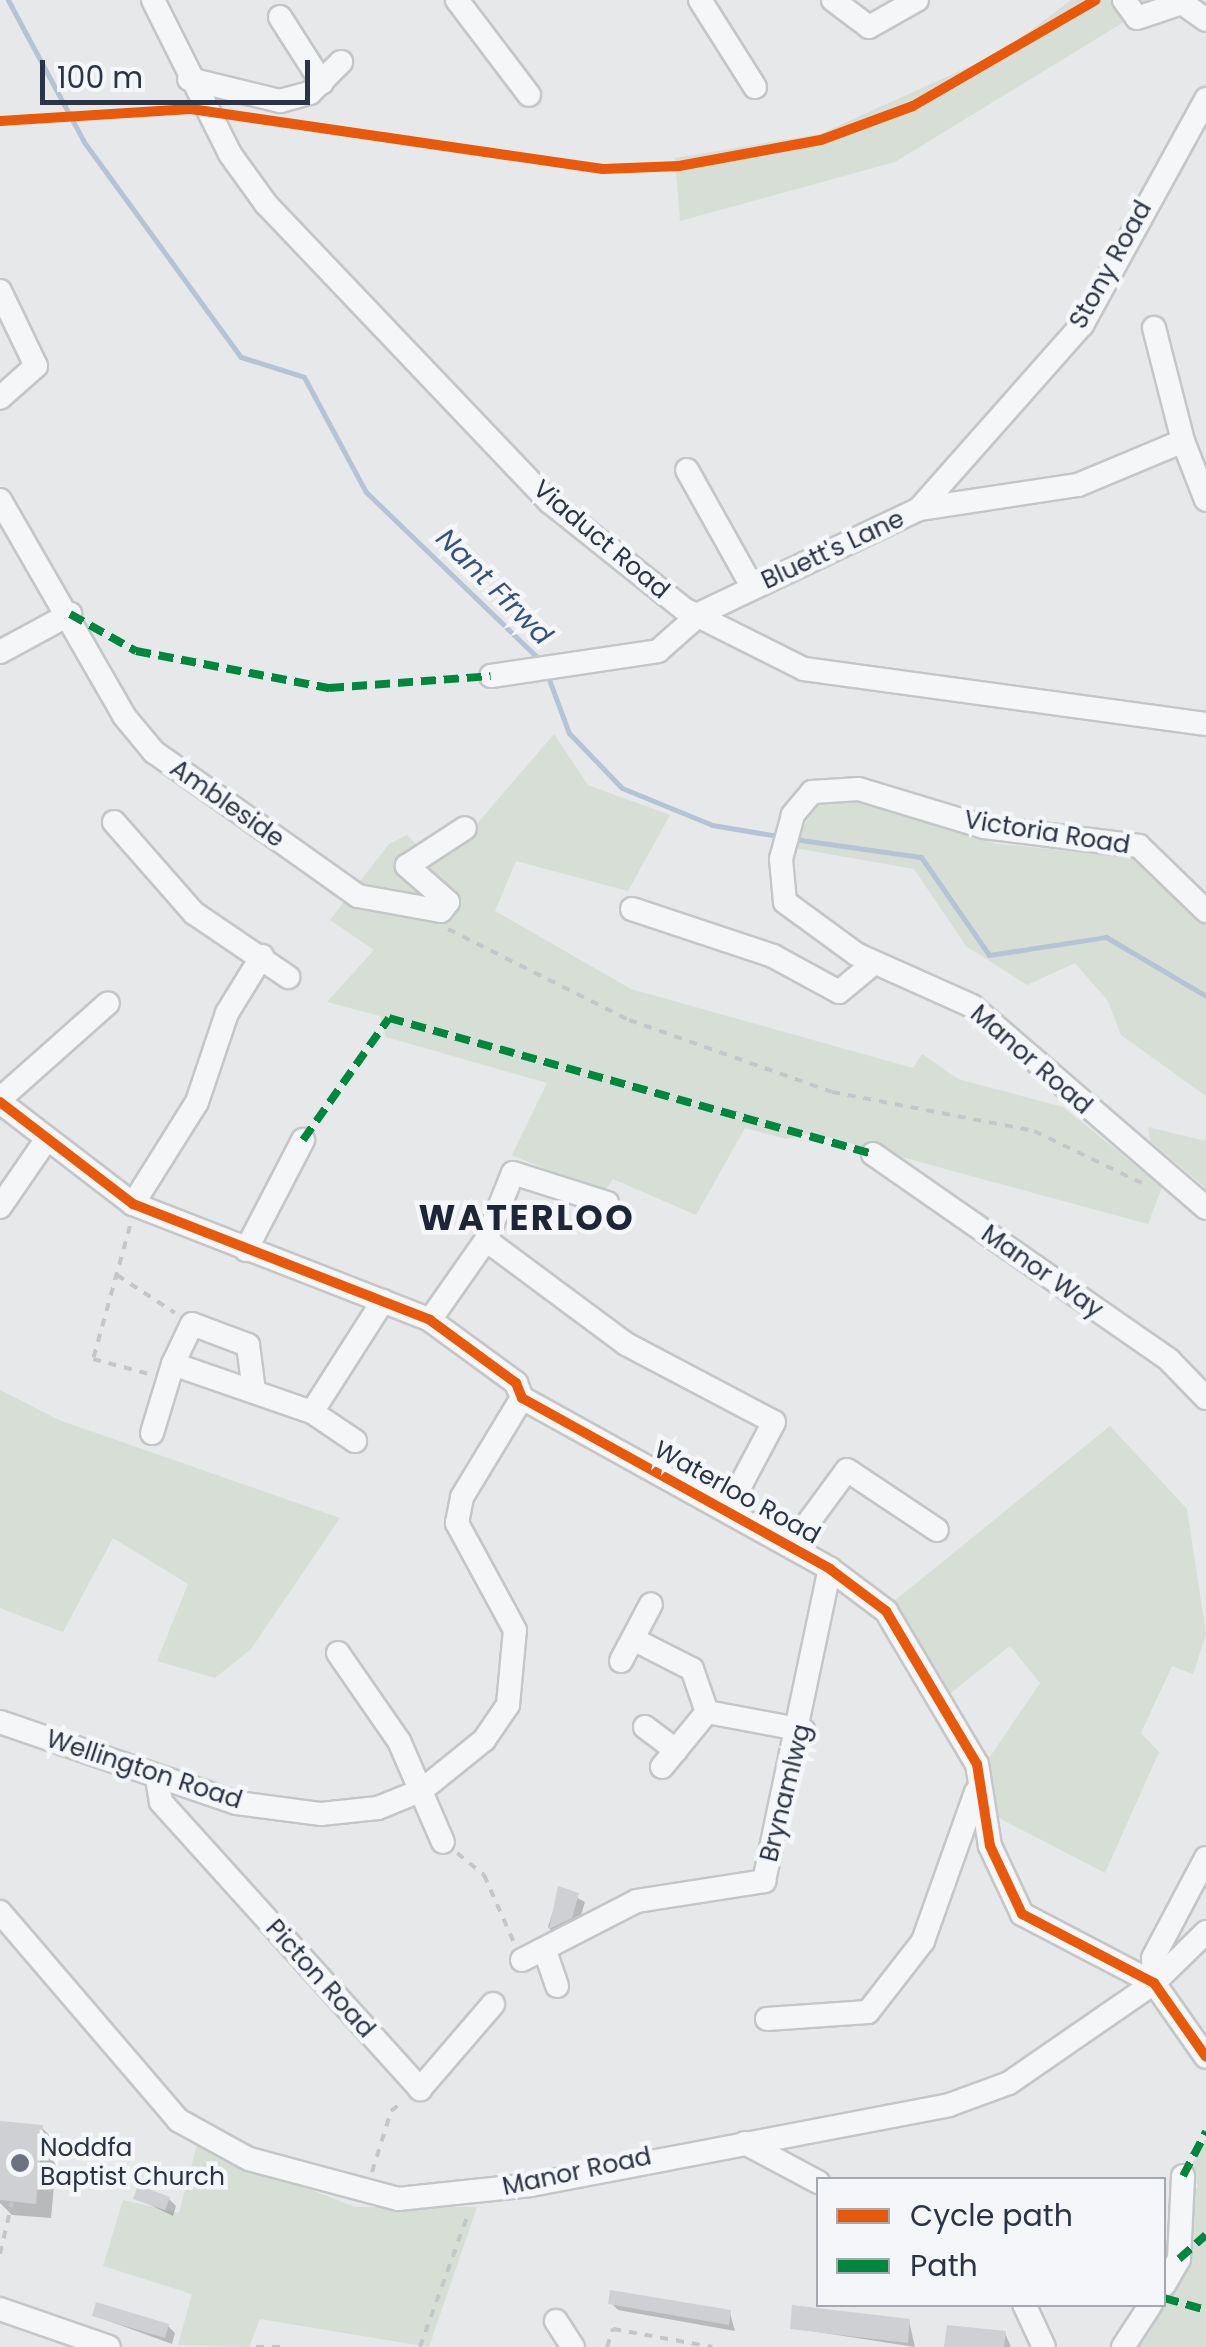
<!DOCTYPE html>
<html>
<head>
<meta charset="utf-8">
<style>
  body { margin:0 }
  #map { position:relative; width:1206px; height:2347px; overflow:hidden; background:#e6e8ea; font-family:Poppins,sans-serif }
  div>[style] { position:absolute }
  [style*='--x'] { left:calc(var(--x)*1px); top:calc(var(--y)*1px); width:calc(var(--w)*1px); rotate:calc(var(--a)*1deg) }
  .green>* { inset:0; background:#d6ded6 }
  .shadow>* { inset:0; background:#0003 }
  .stream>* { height:5px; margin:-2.5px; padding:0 2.5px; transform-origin:2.5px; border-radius:2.5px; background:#b4c4d5 }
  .building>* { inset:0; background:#ced0d3 }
  .path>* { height:4px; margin-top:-2px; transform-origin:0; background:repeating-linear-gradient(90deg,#c5c6ca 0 8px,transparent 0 16px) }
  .roads { filter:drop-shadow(2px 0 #c4c6c8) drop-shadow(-2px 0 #c4c6c8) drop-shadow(0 2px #c4c6c8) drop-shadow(0 -2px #c4c6c8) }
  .minor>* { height:22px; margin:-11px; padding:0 11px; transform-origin:11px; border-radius:11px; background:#f5f6f7 }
  .quiet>* { height:8px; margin-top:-4px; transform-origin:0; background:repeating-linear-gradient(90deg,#00873e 0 15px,transparent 0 23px) }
  .cycleway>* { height:10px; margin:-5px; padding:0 5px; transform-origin:5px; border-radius:5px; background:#e8590c }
  .dots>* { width:28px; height:28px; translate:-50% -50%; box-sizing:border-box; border:5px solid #f4f6f9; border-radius:50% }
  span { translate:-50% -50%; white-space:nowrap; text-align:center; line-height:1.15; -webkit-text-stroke:9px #f4f6f9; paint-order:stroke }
  .street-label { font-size:25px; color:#2b3445 }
  .poi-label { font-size:25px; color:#2b3445 }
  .left { translate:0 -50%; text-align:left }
  .water-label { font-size:28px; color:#34527a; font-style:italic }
  .district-label { font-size:35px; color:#1d2536; font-weight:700; letter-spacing:2.5px }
  .legend { position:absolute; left:816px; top:2177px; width:350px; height:130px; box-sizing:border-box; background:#f4f6f9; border:2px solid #a4a8b1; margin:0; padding:12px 18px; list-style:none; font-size:30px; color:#2b3445 }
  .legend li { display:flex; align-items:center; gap:20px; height:50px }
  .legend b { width:50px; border:2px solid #a4a8b1 }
  .scale { position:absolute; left:40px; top:60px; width:270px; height:45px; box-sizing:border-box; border:5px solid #2b3445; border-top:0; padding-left:12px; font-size:30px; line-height:35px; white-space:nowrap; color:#2b3445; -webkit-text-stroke:8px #f4f6f9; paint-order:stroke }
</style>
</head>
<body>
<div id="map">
  <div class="green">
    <i style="clip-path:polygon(1071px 0,1160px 0,895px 162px,680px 221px,675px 158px,820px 134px,1002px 52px)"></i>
    <i style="clip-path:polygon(554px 734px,588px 785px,670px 815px,628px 891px,516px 861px,495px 911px,631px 989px,913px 1068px,922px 1054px,958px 1079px,1063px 1107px,1162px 1187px,1148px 1224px,813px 1133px,786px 1139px,745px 1128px,696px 1215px,613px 1179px,603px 1193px,512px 1155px,547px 1083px,386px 1037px,380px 1016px,327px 1002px,374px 950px,330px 920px,389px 844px,407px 835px,418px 846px,459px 821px,476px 825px)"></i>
    <i style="clip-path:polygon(841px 795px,997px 844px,1144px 858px,1206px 917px,1206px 1096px,1121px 1035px,1108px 1001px,1075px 963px,1027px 985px,966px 946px,914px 869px,789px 847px,819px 803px)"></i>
    <i style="clip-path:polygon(1148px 1127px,1206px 1141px,1206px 1188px,1150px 1141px)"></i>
    <i style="clip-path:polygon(0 1390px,59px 1420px,340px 1518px,251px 1649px,215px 1678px,157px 1661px,188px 1584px,113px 1538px,63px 1632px,0 1608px)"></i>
    <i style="clip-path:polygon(1110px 1426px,1187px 1509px,1206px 1634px,1193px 1674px,1172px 1666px,1141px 1733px,1159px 1752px,1105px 1873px,997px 1817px,985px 1764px,1040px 1683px,1010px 1646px,947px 1696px,888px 1606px)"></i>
    <i style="clip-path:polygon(1206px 2139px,1206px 2347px,1131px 2347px,1186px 2264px,1186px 2193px,1198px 2187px,1191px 2167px)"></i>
    <i style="clip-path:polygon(197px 2145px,355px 2207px,477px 2207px,429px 2347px,260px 2319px,249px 2347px,178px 2345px,192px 2294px,103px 2266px,123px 2200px,179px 2213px)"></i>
  </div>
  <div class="shadow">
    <i style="clip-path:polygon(560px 1889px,585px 1902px,578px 1925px,555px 1934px,548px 1927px)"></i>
    <i style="clip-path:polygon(42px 2128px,58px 2143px,51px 2218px,12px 2215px,0 2203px,0 2155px)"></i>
    <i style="clip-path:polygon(136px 2198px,169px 2199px,176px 2206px,173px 2216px)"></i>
    <i style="clip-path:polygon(611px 2303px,730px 2313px,735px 2331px,618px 2310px)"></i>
    <i style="clip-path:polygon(95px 2316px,168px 2326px,175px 2333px,172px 2344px)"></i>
    <i style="clip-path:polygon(909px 2321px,915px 2347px,792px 2328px)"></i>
    <i style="clip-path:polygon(1005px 2333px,1011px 2347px,947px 2347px)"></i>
  </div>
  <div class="stream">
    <i style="--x:8;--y:0;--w:161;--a:61.8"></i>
    <i style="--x:84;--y:142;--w:266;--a:53.9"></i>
    <i style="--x:241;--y:357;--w:66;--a:17.6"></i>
    <i style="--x:304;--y:377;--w:131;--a:61.7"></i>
    <i style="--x:366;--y:492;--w:246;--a:44"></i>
    <i style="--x:547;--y:674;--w:63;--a:69.6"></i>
    <i style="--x:569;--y:733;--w:76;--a:46.1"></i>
    <i style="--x:622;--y:788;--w:97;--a:22.3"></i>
    <i style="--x:712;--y:825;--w:67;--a:9.5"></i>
    <i style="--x:794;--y:839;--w:128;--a:8.1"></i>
    <i style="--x:921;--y:857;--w:119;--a:55.2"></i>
    <i style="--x:989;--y:955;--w:118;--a:-8.7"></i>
    <i style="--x:1106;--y:937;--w:116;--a:30.5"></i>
  </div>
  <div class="building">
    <i style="clip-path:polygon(558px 1886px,579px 1893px,572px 1918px,549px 1929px)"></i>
    <i style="clip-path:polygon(0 2121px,43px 2125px,36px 2204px,0 2200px)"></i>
    <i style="clip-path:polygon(138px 2185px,170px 2197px,165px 2210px,133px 2199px)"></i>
    <i style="clip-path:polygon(610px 2290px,731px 2310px,729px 2325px,608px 2304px)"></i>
    <i style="clip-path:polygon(96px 2302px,169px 2324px,165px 2338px,92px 2316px)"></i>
    <i style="clip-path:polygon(792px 2305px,910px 2319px,908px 2343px,790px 2329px)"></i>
    <i style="clip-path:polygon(947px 2325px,1006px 2331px,1004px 2347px,944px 2347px)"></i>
  </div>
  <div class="path">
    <i style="--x:448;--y:929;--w:203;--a:26.7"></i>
    <i style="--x:629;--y:1020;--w:215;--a:19.5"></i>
    <i style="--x:832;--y:1092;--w:206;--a:10.9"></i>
    <i style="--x:1034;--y:1131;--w:127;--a:25.8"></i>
    <i style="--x:130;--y:1226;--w:138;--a:105.5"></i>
    <i style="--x:93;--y:1359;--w:58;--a:15"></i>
    <i style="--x:117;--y:1275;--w:69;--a:33.2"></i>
    <i style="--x:457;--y:1853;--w:35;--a:39"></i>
    <i style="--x:484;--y:1875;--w:77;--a:66.1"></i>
    <i style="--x:372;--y:2172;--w:64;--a:-72.7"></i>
    <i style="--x:391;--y:2111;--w:16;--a:-38"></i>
    <i style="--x:0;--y:2254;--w:53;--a:-77"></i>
    <i style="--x:256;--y:2347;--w:25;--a:0"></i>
    <i style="--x:420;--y:2347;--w:144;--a:-70.1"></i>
    <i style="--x:607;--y:2347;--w:19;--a:-72"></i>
    <i style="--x:613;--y:2329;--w:101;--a:10.3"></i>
  </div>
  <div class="roads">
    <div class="minor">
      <i style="--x:153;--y:0;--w:172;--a:63.4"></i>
      <i style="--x:230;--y:154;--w:62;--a:54.2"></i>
      <i style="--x:266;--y:204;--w:412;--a:46.4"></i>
      <i style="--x:550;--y:502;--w:171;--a:38.6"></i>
      <i style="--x:684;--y:609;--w:134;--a:26.6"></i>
      <i style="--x:804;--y:669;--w:406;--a:7.8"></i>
      <i style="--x:457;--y:0;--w:119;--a:52.8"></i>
      <i style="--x:700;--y:0;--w:103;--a:57.7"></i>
      <i style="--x:833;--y:0;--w:45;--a:36.9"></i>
      <i style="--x:869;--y:27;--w:55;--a:-29.4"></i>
      <i style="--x:1124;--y:0;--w:22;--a:54"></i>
      <i style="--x:1137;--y:18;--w:47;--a:-18.4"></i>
      <i style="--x:1182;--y:3;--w:29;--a:35"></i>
      <i style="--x:280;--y:17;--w:78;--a:57.5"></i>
      <i style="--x:189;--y:79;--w:94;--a:13.6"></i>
      <i style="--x:280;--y:101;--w:31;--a:-15"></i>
      <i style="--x:310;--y:93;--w:44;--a:-45"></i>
      <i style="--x:0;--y:291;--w:83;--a:64.4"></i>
      <i style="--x:36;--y:366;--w:48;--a:138.4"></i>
      <i style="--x:1154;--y:328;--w:117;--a:75.6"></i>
      <i style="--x:687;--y:470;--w:135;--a:60.8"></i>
      <i style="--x:0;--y:500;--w:249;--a:60.1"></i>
      <i style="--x:124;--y:716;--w:47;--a:50.2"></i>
      <i style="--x:154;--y:752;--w:136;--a:35.1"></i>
      <i style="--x:265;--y:830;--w:114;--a:35.4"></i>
      <i style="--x:358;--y:896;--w:84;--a:10.2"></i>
      <i style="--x:441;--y:911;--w:11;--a:-52"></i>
      <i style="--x:448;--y:902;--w:55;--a:-138.7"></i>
      <i style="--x:407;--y:866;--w:69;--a:-33.2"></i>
      <i style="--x:919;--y:509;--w:246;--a:-48.5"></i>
      <i style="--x:1082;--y:325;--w:258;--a:-61.2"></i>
      <i style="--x:0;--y:652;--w:80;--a:-28.5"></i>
      <i style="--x:491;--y:676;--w:169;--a:-8.5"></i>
      <i style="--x:658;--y:651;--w:57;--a:-41.5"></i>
      <i style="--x:701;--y:613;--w:242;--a:-25.5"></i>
      <i style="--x:919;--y:509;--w:161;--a:-8.6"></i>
      <i style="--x:1078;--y:485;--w:114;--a:-22.7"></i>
      <i style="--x:1183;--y:441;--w:63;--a:68.7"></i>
      <i style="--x:114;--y:822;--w:121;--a:48.7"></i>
      <i style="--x:194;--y:913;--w:114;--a:34.2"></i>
      <i style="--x:632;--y:909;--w:149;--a:18.4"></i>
      <i style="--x:773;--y:956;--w:75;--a:28.6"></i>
      <i style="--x:839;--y:992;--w:45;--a:-39.6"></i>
      <i style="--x:1206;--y:911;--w:93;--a:-135.9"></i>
      <i style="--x:1139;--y:846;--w:156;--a:-173"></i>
      <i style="--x:984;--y:827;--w:131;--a:-163.1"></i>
      <i style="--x:859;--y:789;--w:47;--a:176.3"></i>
      <i style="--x:812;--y:792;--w:30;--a:130"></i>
      <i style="--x:793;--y:815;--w:46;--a:105.3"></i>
      <i style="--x:781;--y:859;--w:43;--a:84.7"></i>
      <i style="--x:785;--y:902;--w:88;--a:36.2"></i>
      <i style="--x:856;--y:954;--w:127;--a:24.1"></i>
      <i style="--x:972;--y:1006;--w:309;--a:40.8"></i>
      <i style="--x:0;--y:1099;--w:144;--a:-41.6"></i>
      <i style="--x:0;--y:1102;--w:168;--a:37.5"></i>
      <i style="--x:133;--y:1204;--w:319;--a:21.3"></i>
      <i style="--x:430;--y:1320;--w:107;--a:36.2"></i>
      <i style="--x:516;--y:1383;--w:16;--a:68"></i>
      <i style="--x:522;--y:1398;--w:352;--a:29"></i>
      <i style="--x:830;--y:1569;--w:70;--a:36.9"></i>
      <i style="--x:886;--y:1611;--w:178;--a:59.3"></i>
      <i style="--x:977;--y:1764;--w:83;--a:81"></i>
      <i style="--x:990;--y:1846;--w:75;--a:64.8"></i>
      <i style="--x:1022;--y:1914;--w:149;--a:27.6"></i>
      <i style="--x:1154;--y:1983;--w:90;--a:54.9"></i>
      <i style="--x:873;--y:1154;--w:361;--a:34.8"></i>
      <i style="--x:1169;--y:1360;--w:53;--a:45.8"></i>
      <i style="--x:133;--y:1204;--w:120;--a:-57.9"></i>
      <i style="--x:197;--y:1102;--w:94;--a:-71.4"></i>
      <i style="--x:227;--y:1013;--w:67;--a:-58.4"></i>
      <i style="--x:0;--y:1207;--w:78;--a:-55.5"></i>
      <i style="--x:486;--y:1240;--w:72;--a:-68.1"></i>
      <i style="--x:513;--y:1173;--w:99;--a:17.7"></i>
      <i style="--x:246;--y:1250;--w:124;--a:-62.6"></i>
      <i style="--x:430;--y:1320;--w:98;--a:-55"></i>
      <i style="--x:486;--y:1240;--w:174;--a:36.6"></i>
      <i style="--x:626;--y:1344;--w:167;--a:27.8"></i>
      <i style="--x:774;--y:1422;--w:98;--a:117.9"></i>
      <i style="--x:173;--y:1364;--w:44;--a:-64.6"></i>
      <i style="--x:192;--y:1324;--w:60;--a:20.6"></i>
      <i style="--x:248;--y:1345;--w:46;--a:82.6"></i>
      <i style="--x:312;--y:1412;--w:52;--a:34"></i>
      <i style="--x:152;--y:1433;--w:72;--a:-73.1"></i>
      <i style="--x:173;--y:1364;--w:147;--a:19.1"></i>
      <i style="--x:312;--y:1412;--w:132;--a:-57.4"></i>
      <i style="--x:791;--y:1546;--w:94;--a:-53.6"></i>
      <i style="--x:847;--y:1470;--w:108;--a:33.7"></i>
      <i style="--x:633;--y:1639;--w:66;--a:27"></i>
      <i style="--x:692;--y:1669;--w:46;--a:70.8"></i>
      <i style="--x:338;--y:1653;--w:107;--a:55.3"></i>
      <i style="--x:399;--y:1741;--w:110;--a:66.5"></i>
      <i style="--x:621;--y:1661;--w:64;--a:-62.2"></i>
      <i style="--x:707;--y:1712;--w:98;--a:10.6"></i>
      <i style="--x:0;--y:1722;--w:250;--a:18.9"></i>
      <i style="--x:237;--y:1803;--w:85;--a:7.5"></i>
      <i style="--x:321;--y:1814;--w:57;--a:-6"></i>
      <i style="--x:378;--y:1808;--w:48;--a:-22.2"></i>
      <i style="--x:422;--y:1790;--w:80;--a:-38.9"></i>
      <i style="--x:484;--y:1740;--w:42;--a:-55.6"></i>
      <i style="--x:508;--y:1705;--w:75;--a:-84.7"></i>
      <i style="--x:515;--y:1630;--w:122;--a:-118.5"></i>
      <i style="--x:457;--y:1523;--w:26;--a:-79"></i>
      <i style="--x:462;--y:1497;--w:116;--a:-58.8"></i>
      <i style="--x:645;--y:1727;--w:39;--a:37"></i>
      <i style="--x:662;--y:1767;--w:71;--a:-50.7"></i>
      <i style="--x:157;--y:1779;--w:23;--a:80"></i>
      <i style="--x:161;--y:1802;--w:387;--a:47.9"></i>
      <i style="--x:420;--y:2089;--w:112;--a:-49.3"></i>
      <i style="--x:0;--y:1912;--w:274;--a:49.4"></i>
      <i style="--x:178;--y:2120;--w:81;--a:28.8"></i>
      <i style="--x:249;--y:2159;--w:154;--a:15"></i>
      <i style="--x:398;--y:2199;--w:134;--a:-6"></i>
      <i style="--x:531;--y:2185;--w:426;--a:-10.8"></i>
      <i style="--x:949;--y:2105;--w:64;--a:-20.1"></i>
      <i style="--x:1009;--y:2083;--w:176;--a:-34.6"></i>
      <i style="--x:1154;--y:1983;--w:73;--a:-44.4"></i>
      <i style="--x:545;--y:1951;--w:37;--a:71"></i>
      <i style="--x:522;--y:1960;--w:129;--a:-27.2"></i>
      <i style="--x:637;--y:1901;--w:129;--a:-8.9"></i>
      <i style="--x:764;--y:1881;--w:319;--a:-78.1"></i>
      <i style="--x:1154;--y:1983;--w:25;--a:-92"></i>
      <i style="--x:1153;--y:1958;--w:113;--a:-62.1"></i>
      <i style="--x:767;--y:2019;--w:101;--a:-4"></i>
      <i style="--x:868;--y:2012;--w:90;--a:-52.2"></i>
      <i style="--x:923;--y:1941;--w:158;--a:-70.4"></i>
      <i style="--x:745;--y:2143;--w:83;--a:28.1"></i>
      <i style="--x:1164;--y:2285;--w:30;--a:-60"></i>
      <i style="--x:1179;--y:2259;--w:83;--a:-87.2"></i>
      <i style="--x:1024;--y:2304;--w:47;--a:65.1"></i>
      <i style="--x:0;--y:2309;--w:115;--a:19.2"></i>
      <i style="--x:556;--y:2321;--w:31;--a:57"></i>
      <i style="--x:1123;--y:2347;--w:51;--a:-56.9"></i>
    </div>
  </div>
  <div class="quiet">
    <i style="--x:70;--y:614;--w:76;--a:29.3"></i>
    <i style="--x:136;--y:651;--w:197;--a:10.9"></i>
    <i style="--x:329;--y:688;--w:162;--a:-4.2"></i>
    <i style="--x:303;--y:1140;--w:149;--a:-54.8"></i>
    <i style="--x:389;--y:1018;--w:503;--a:15.69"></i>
    <i style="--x:1183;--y:2176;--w:50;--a:-62.4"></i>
    <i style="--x:1179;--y:2259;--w:36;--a:-42"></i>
    <i style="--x:1164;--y:2298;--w:44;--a:15.9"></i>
  </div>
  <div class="cycleway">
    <i style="--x:0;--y:121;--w:191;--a:-3.6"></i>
    <i style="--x:191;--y:109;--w:416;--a:8.3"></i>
    <i style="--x:603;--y:169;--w:76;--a:-2.3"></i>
    <i style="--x:679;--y:166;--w:144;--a:-10.4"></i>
    <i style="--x:821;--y:140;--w:98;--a:-20.3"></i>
    <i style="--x:913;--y:106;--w:211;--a:-30.1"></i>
    <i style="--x:0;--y:1102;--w:168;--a:37.5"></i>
    <i style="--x:133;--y:1204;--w:319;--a:21.3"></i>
    <i style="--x:430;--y:1320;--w:107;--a:36.2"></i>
    <i style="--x:516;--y:1383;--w:16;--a:68"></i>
    <i style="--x:522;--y:1398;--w:352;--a:29"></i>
    <i style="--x:830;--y:1569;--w:70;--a:36.9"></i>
    <i style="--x:886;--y:1611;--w:178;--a:59.3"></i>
    <i style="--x:977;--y:1764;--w:83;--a:81"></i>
    <i style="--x:990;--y:1846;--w:75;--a:64.8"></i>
    <i style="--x:1022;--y:1914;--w:149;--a:27.6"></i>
    <i style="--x:1154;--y:1983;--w:90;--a:54.9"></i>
  </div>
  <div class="dots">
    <i style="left:20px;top:2163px;background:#6c737f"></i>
  </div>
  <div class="street-label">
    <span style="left:1111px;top:265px;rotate:-61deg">Stony Road</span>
    <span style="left:601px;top:540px;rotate:40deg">Viaduct Road</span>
    <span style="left:833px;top:550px;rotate:-25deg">Bluett's Lane</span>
    <span style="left:227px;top:804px;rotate:35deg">Ambleside</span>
    <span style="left:1047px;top:833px;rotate:9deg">Victoria Road</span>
    <span style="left:1031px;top:1060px;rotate:41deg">Manor Road</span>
    <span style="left:1042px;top:1272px;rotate:35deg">Manor Way</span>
    <span style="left:737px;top:1493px;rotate:29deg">Waterloo Road</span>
    <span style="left:144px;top:1770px;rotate:18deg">Wellington Road</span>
    <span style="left:786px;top:1793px;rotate:-76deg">Brynamlwg</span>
    <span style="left:320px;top:1979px;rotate:48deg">Picton Road</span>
    <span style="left:577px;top:2172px;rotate:-12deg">Manor Road</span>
  </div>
  <div class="poi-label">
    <span class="left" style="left:40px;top:2163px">Noddfa<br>Baptist Church</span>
  </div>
  <div class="water-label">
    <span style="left:494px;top:587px;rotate:45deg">Nant Ffrwd</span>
  </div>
  <div class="district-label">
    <span style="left:527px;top:1218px">WATERLOO</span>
  </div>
  <ul class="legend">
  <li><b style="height:12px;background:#e8590c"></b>Cycle path</li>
  <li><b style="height:12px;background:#00873e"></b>Path</li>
  </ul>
  <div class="scale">100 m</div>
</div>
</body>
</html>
